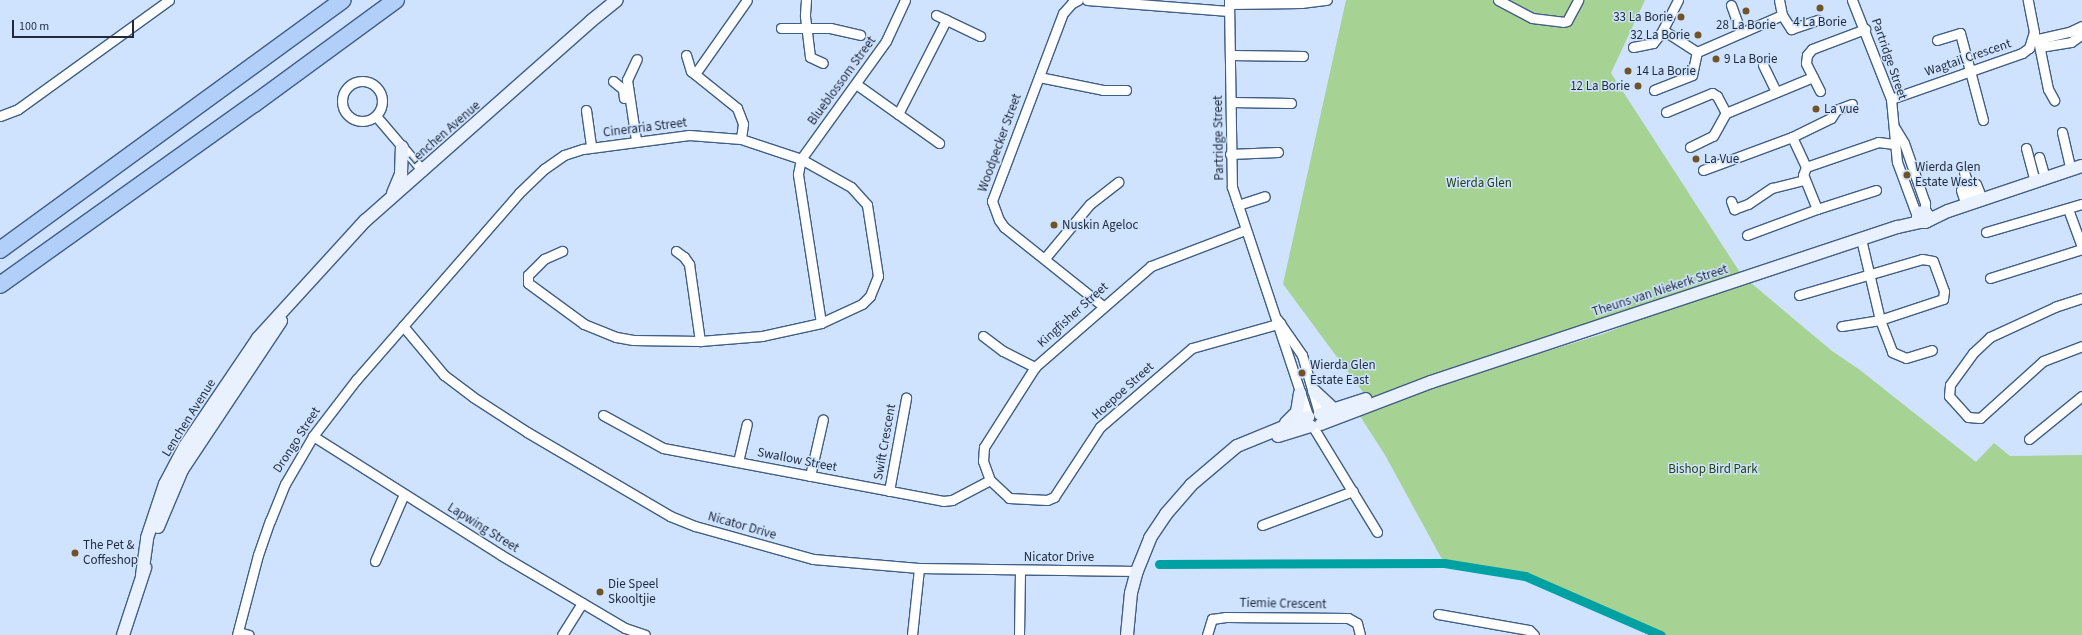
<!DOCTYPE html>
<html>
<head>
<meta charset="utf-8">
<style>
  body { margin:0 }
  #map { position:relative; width:2082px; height:635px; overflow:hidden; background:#cfe3ff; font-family:"Source Sans 3",sans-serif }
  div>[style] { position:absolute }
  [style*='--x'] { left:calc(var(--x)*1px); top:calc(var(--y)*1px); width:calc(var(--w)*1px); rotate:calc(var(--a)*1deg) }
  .green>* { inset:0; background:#a6d293 }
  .canal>* { height:9px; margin:-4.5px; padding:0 4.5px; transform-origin:4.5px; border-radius:4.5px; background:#00a1a2 }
  .roads { filter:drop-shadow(1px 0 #415e85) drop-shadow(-1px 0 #415e85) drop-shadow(0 1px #415e85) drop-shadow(0 -1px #415e85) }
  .street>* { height:9px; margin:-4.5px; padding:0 4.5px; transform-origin:4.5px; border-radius:4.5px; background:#fff }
  .street>.ring { margin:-4.5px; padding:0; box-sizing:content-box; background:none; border:9px solid #fff; border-radius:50% }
  .secondary>* { height:12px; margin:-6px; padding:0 6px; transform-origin:6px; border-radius:6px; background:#e8f1fd }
  .highway>* { height:16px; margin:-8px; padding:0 8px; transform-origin:8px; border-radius:8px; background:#b1cff8 }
  .dots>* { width:11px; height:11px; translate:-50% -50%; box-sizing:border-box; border:2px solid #cfe3ff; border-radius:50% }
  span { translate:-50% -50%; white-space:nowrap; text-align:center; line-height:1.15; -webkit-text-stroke:3px #cfe3ff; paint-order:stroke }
  .poi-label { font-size:13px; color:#1f2b3c }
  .right { translate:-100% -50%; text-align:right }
  .left { translate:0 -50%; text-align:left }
  .street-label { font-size:13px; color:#1f2b3c }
  .park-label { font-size:13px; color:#224110 }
  .scale { position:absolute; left:12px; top:20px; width:122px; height:18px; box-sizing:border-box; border:2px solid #1f2b3c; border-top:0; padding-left:5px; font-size:12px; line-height:14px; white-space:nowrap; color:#1f2b3c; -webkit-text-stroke:3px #cfe3ff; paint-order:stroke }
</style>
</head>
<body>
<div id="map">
  <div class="green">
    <i style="clip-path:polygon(1346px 0,1645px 0,1611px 73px,1741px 274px,1368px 399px,1283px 284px)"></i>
    <i style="clip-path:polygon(1745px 278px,1832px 351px,1860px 370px,1976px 462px,1994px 443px,2010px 456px,2082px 455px,2082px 635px,1661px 635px,1525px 576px,1444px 563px,1385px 455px,1358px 413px,1400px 396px,1603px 334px)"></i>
  </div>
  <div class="canal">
    <i style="--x:1159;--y:564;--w:285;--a:-0.2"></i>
    <i style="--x:1444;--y:563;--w:82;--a:9.1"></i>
    <i style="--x:1525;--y:576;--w:148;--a:23.5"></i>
  </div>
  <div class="roads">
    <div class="street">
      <i style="--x:806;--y:0;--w:16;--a:94"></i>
      <i style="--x:805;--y:16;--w:41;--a:83"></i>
      <i style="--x:810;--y:57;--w:14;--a:25"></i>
      <i style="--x:1078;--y:0;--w:7;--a:153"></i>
      <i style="--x:1072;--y:3;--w:13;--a:132"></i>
      <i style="--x:1063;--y:13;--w:201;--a:110.7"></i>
      <i style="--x:992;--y:201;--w:20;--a:70"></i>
      <i style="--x:999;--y:220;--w:9;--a:54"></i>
      <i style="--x:1004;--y:227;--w:127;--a:38.6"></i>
      <i style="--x:1087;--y:0;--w:142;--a:4.4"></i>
      <i style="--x:1229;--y:0;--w:187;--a:89.1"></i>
      <i style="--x:1232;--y:187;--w:241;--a:71.6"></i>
      <i style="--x:1498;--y:0;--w:38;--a:28"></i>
      <i style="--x:1532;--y:18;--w:31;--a:7"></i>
      <i style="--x:1563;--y:22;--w:4;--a:-14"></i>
      <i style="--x:1567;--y:21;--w:24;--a:-62"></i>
      <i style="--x:1678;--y:0;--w:34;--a:117"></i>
      <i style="--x:1663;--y:30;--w:40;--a:32.9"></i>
      <i style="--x:1697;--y:52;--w:93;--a:-23.5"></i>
      <i style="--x:1782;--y:15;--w:15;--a:-101"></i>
      <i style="--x:1852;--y:0;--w:106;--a:68.5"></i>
      <i style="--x:1891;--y:99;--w:63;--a:84.6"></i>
      <i style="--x:1897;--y:162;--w:58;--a:69.7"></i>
      <i style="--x:1229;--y:4;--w:72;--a:-0.8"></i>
      <i style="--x:1301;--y:3;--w:26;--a:-7"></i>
      <i style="--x:1731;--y:5;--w:29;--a:70"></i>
      <i style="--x:936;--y:15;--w:49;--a:25.5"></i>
      <i style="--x:1782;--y:15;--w:17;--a:57"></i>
      <i style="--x:1791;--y:29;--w:28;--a:-19"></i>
      <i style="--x:781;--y:28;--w:49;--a:0"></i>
      <i style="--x:830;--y:28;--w:31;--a:13"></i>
      <i style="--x:2034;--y:36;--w:6;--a:45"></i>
      <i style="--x:2038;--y:40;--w:50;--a:78.5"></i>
      <i style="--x:2048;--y:89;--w:13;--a:61"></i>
      <i style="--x:2038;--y:39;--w:32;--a:-13"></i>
      <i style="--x:2069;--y:32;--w:14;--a:-25"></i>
      <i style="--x:1937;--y:40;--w:24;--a:-17"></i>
      <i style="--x:1960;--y:33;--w:90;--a:75.2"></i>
      <i style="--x:1633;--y:47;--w:20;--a:-11"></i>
      <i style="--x:1653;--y:43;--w:16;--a:-52"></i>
      <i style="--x:2040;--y:47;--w:31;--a:-9"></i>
      <i style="--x:2071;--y:42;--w:14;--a:-36"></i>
      <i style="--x:686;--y:55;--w:17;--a:73"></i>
      <i style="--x:691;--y:71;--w:59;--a:38.8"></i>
      <i style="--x:737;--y:108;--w:17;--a:69"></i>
      <i style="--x:743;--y:124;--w:15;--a:98"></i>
      <i style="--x:1231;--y:55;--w:72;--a:0.8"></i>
      <i style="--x:1763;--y:65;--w:30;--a:64"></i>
      <i style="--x:695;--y:74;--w:90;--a:-54.9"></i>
      <i style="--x:1039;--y:77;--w:65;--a:11.5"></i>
      <i style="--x:1103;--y:90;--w:23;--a:0"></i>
      <i style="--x:613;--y:81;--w:13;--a:39"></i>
      <i style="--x:623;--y:89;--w:9;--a:84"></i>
      <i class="ring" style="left:342px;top:81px;width:31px;height:31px"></i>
      <i style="--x:856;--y:84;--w:102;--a:35.4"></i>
      <i style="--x:1654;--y:90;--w:41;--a:-21.5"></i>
      <i style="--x:1692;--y:75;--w:24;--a:-78"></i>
      <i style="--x:1820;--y:91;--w:31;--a:-117"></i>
      <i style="--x:1806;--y:63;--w:8;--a:-83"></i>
      <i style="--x:1807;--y:55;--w:8;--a:-50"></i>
      <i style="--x:1812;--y:49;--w:57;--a:-20.7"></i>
      <i style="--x:1891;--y:99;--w:139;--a:-19.3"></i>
      <i style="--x:2022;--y:53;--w:9;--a:-36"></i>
      <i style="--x:2029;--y:48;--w:17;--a:-73"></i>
      <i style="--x:2034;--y:32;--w:33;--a:-101"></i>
      <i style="--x:1231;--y:102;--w:60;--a:1"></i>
      <i style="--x:586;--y:110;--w:37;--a:82"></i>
      <i style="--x:1666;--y:112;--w:50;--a:-22.4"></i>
      <i style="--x:1712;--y:93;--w:6;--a:31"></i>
      <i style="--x:1717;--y:96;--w:19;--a:62"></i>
      <i style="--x:898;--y:114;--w:106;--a:-62.9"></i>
      <i style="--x:0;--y:116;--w:19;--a:-21"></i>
      <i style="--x:18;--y:109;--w:186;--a:-35.8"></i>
      <i style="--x:376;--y:116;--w:72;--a:49.5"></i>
      <i style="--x:1895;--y:128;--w:17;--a:59"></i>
      <i style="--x:1904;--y:143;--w:64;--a:70.7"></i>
      <i style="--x:1925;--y:203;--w:9;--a:90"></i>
      <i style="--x:2062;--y:132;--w:39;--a:77"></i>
      <i style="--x:1792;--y:137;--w:33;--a:65"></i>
      <i style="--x:636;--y:140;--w:61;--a:-98.5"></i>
      <i style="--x:627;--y:80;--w:23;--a:-65"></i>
      <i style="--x:1690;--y:147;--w:25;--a:-26"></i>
      <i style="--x:1713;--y:136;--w:26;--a:-61"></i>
      <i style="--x:1726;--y:113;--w:94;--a:-22.5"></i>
      <i style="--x:2026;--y:148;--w:35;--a:75"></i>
      <i style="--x:1230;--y:154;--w:48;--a:-2.4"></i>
      <i style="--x:2039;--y:157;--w:22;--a:74"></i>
      <i style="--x:1703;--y:170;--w:95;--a:-20.3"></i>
      <i style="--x:1792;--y:137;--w:43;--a:-26"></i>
      <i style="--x:1831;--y:118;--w:9;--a:-58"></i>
      <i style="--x:1836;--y:110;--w:17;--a:-21"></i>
      <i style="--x:1964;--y:172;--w:32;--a:72"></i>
      <i style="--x:1976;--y:184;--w:16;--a:68"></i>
      <i style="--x:1876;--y:190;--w:62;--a:162.1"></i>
      <i style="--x:1817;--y:209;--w:37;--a:-112"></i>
      <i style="--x:1803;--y:175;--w:9;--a:-69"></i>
      <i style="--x:1806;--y:167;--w:76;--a:-19.1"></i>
      <i style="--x:1878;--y:142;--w:16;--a:7"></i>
      <i style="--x:1961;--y:190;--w:16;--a:72"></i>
      <i style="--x:1731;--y:201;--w:9;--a:69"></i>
      <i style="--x:1734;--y:209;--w:15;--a:-20"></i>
      <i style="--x:1748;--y:204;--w:29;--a:-34"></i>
      <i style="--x:1772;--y:188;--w:32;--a:-14"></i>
      <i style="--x:1238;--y:205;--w:28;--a:-18"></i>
      <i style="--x:2068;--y:209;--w:40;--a:69.8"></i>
      <i style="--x:1245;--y:230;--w:101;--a:159"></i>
      <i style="--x:1151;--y:266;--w:154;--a:139"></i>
      <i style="--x:1035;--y:367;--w:95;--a:122.5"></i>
      <i style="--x:984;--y:447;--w:14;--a:94"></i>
      <i style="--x:983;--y:461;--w:20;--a:70"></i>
      <i style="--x:990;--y:480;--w:26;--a:43"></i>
      <i style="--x:1009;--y:498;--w:38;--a:3"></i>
      <i style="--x:1047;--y:500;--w:8;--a:-23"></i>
      <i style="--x:1054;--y:497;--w:84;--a:-56.7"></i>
      <i style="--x:1100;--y:427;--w:121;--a:-40.7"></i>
      <i style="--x:1192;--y:348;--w:92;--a:-15.7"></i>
      <i style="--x:1986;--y:232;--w:100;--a:-16.3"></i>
      <i style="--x:1747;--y:235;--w:75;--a:-20.4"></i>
      <i style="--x:1861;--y:239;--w:83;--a:76.8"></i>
      <i style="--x:1880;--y:320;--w:34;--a:69"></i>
      <i style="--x:1892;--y:352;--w:15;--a:23"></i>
      <i style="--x:1906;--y:358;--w:27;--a:-17"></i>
      <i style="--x:676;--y:251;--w:10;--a:37"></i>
      <i style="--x:684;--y:257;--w:9;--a:54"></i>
      <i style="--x:689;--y:264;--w:78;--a:81.9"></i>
      <i style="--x:1045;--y:258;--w:70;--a:-50.2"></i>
      <i style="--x:1090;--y:204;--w:36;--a:-38"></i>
      <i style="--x:1990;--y:278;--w:96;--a:-17.5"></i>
      <i style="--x:1799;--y:295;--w:128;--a:-16.3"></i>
      <i style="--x:1922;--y:259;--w:11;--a:10"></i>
      <i style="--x:1933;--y:261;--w:32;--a:70"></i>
      <i style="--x:1944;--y:291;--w:8;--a:97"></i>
      <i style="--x:1943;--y:299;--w:66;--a:161.6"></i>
      <i style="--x:1880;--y:320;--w:39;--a:171"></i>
      <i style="--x:2082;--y:298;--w:28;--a:162"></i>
      <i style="--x:2055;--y:307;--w:72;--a:155.2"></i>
      <i style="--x:1990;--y:337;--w:23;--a:137"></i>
      <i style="--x:1973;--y:353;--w:39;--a:126"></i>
      <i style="--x:1950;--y:385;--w:11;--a:95"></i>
      <i style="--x:1949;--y:396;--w:28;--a:48"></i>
      <i style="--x:1968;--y:417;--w:12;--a:5"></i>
      <i style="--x:1980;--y:418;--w:85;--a:-42.1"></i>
      <i style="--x:2043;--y:361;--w:42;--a:-21"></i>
      <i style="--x:1277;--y:319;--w:44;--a:55.2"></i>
      <i style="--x:1302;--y:355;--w:60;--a:73.7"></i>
      <i style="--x:821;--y:323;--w:151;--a:-98.8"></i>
      <i style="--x:798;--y:174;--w:15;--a:-79"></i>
      <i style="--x:801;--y:159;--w:145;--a:-54.2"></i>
      <i style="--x:886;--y:41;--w:45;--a:-65.1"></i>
      <i style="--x:403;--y:326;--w:64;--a:50.1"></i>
      <i style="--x:444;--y:375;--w:36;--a:37"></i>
      <i style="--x:473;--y:397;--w:64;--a:32.9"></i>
      <i style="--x:527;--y:432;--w:166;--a:30.4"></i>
      <i style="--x:670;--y:516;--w:27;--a:22"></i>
      <i style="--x:695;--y:526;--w:123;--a:15.6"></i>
      <i style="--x:813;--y:559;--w:106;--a:4.9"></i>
      <i style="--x:919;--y:568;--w:218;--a:0.8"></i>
      <i style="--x:983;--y:336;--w:25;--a:37"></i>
      <i style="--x:1003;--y:351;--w:36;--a:27"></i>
      <i style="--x:603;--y:415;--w:68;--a:28.8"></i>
      <i style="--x:663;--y:448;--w:285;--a:10.7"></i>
      <i style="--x:943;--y:501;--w:9;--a:-6"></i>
      <i style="--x:952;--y:500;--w:43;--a:-27.8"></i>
      <i style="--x:1313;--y:427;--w:123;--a:58.6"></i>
      <i style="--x:313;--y:436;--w:222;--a:32.3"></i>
      <i style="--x:501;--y:555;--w:144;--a:30.5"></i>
      <i style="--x:625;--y:628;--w:21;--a:19"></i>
      <i style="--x:2029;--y:439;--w:68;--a:-39.1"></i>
      <i style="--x:738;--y:462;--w:39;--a:-77"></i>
      <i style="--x:810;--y:476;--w:58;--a:-77.2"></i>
      <i style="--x:889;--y:491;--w:95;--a:-79.6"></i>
      <i style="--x:1262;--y:525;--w:97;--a:-20.5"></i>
      <i style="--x:375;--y:561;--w:73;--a:-66.6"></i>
      <i style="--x:1438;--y:614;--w:92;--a:10"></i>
      <i style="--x:1529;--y:630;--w:7;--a:45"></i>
      <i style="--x:238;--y:632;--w:11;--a:15"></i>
      <i style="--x:237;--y:635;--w:83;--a:-75.3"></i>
      <i style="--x:258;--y:555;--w:36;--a:-71"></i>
      <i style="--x:270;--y:521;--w:40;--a:-68"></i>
      <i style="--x:285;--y:484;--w:56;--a:-59.7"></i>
      <i style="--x:313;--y:436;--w:71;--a:-52.5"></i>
      <i style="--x:356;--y:380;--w:248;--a:-48.9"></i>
      <i style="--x:519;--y:193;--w:35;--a:-44"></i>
      <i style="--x:544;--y:169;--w:24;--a:-35"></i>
      <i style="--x:564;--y:155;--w:20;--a:-18"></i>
      <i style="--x:583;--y:149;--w:107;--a:-7.5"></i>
      <i style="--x:689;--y:135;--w:52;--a:4.4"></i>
      <i style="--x:741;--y:139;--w:63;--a:18.4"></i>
      <i style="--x:801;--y:159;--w:57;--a:29.2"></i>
      <i style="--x:851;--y:187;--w:24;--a:48"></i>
      <i style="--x:867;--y:205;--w:72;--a:81.2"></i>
      <i style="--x:878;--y:276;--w:22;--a:112"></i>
      <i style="--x:870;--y:296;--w:11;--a:135"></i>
      <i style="--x:862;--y:304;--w:45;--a:155.1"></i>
      <i style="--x:821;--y:323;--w:60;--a:167.6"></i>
      <i style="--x:762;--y:336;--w:62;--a:175.4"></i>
      <i style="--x:700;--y:341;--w:67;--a:-179.1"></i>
      <i style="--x:633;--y:340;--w:17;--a:-170"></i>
      <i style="--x:616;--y:337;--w:35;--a:-158"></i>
      <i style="--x:584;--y:324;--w:69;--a:-143.8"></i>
      <i style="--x:528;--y:283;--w:8;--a:-90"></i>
      <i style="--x:528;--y:275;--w:23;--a:-45"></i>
      <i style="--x:544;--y:259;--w:20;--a:-24"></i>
      <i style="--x:562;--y:635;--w:38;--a:-58"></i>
      <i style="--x:912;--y:635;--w:67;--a:-84"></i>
      <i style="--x:1019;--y:635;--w:65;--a:-89.1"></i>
      <i style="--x:1207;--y:635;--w:17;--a:-73"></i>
      <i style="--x:1212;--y:619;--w:14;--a:-8"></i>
      <i style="--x:1226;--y:617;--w:122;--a:0.5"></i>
      <i style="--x:1348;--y:618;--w:10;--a:29"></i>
      <i style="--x:1357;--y:623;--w:12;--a:76"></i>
    </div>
    <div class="secondary">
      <i style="--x:393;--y:193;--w:21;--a:-67"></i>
      <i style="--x:401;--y:174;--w:27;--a:-88"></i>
      <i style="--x:1927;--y:221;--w:5;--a:-79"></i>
      <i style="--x:1928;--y:216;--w:5;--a:-127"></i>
      <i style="--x:1925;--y:212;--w:7;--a:172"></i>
      <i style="--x:1918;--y:213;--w:8;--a:90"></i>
      <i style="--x:1918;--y:221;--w:7;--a:8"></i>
      <i style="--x:1925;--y:222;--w:25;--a:-26"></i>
      <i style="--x:1948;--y:211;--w:141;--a:-18.6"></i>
      <i style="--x:1314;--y:391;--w:26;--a:43"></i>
      <i style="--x:1320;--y:414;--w:48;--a:-18.1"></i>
      <i style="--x:1286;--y:423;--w:16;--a:-45"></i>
      <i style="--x:1297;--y:412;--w:19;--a:-81"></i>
      <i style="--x:1321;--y:424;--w:118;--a:-20.9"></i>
      <i style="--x:1431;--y:382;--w:492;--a:-18.4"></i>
      <i style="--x:1898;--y:227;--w:23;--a:-13"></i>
      <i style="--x:1278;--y:436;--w:34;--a:-17"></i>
      <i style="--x:158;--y:527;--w:62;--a:-67.2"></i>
      <i style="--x:182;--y:470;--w:179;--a:-56.4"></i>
      <i style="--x:142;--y:575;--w:37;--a:-82"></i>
      <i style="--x:147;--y:538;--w:57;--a:-71.6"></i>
      <i style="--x:165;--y:484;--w:43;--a:-62.2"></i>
      <i style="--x:185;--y:446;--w:130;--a:-55.9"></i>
      <i style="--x:258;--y:338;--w:159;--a:-47.6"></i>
      <i style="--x:365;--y:221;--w:302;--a:-41.5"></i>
      <i style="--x:591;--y:21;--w:33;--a:-39"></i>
      <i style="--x:123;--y:635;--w:71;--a:-71.8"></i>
      <i style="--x:1127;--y:635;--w:42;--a:-84.6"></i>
      <i style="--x:1131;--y:593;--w:23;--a:-75"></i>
      <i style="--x:1137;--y:571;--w:35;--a:-68"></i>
      <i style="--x:1150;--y:538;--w:29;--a:-56"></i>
      <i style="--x:1166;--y:514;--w:38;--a:-49"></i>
      <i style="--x:1191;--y:485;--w:60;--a:-40.3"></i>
      <i style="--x:1237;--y:446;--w:77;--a:-22.2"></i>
    </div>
    <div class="highway">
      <i style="--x:0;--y:250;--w:424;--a:-36.1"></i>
      <i style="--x:0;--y:285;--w:312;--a:-35.5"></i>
      <i style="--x:254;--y:104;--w:176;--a:-36.2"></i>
    </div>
  </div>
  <div class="dots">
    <i style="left:1820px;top:8px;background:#705327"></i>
    <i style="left:1746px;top:11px;background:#705327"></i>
    <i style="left:1681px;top:17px;background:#705327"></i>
    <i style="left:1698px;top:35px;background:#705327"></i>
    <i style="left:1716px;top:59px;background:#705327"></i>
    <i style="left:1628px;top:71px;background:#705327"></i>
    <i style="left:1638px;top:86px;background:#705327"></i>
    <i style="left:1816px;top:109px;background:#705327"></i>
    <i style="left:1696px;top:159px;background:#705327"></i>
    <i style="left:1907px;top:175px;background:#705327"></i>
    <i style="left:1054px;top:225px;background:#705327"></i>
    <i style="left:1302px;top:373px;background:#705327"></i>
    <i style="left:75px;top:553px;background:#705327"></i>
    <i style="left:600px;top:592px;background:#705327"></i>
  </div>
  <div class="poi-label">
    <span class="right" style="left:1673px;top:17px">33 La Borie</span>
    <span style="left:1820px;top:22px">4 La Borie</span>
    <span style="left:1746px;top:25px">28 La Borie</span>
    <span class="right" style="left:1690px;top:35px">32 La Borie</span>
    <span class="left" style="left:1724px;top:59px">9 La Borie</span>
    <span class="left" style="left:1636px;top:71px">14 La Borie</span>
    <span class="right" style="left:1630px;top:86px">12 La Borie</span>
    <span class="left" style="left:1824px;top:109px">La vue</span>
    <span class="left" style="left:1704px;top:159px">La Vue</span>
    <span class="left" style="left:1915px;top:175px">Wierda Glen<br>Estate West</span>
    <span class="left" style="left:1062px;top:225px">Nuskin Ageloc</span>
    <span class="left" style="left:1310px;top:373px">Wierda Glen<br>Estate East</span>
    <span class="left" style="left:83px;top:553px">The Pet &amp;<br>Coffeshop</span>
    <span class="left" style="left:608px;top:592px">Die Speel<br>Skooltjie</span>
  </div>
  <div class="street-label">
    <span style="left:1968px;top:58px;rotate:-19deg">Wagtail Crescent</span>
    <span style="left:1889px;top:59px;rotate:71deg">Partridge Street</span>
    <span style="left:842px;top:81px;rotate:-54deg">Blueblossom Street</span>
    <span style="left:645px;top:128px;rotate:-7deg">Cineraria Street</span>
    <span style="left:445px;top:133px;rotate:-41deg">Lenchen Avenue</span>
    <span style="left:1219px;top:138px;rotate:-91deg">Partridge Street</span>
    <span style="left:1000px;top:143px;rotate:-70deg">Woodpecker Street</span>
    <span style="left:1660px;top:291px;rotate:-18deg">Theuns van Niekerk Street</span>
    <span style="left:1073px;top:315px;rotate:-42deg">Kingfisher Street</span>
    <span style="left:1123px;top:391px;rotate:-42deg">Hoepoe Street</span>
    <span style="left:189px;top:418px;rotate:-58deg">Lenchen Avenue</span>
    <span style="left:297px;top:440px;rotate:-57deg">Drongo Street</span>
    <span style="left:885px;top:442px;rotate:-80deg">Swift Crescent</span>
    <span style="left:797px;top:460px;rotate:11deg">Swallow Street</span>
    <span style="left:742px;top:526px;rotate:16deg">Nicator Drive</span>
    <span style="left:483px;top:528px;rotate:32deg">Lapwing Street</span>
    <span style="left:1059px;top:557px">Nicator Drive</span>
    <span style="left:1283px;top:604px;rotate:1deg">Tiemie Crescent</span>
  </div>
  <div class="park-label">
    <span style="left:1479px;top:183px">Wierda Glen</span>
    <span style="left:1713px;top:469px">Bishop Bird Park</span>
  </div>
  <div class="scale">100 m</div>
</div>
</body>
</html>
